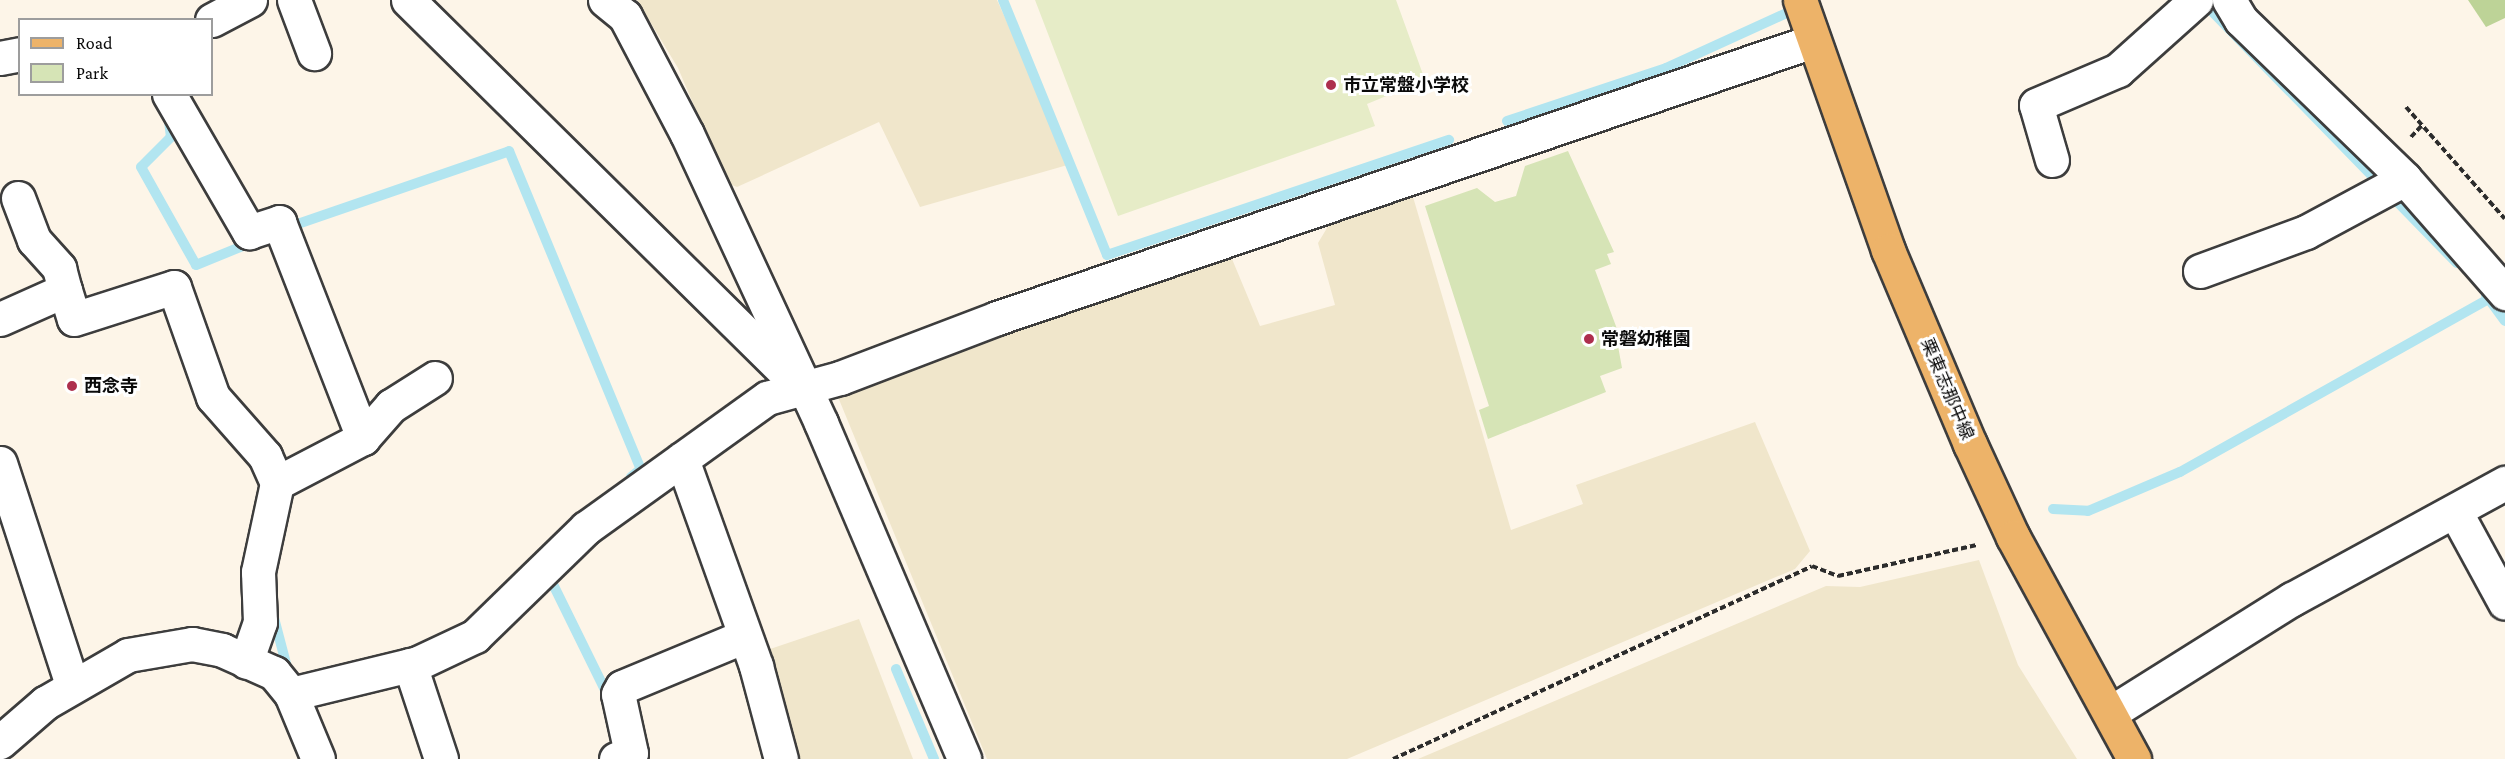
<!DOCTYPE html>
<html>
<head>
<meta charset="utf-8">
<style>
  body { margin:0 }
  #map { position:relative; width:2505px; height:759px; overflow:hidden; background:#fdf5e8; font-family:"Crimson Pro","Noto Sans JP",serif }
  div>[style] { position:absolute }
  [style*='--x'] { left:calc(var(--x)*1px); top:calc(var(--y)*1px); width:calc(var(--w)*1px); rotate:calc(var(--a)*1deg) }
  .farmland>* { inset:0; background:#f0e6cb }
  .green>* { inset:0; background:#d6e4b6 }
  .forest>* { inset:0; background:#bdd397 }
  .pitch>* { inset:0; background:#e6ecc7 }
  .stream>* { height:10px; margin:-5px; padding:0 5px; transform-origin:5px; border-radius:5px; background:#b2e5f0 }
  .path>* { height:4px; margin-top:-2px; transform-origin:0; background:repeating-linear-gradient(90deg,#2c2c2c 0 6px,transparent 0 9px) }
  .roads { filter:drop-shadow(2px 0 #3d3d3d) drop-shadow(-2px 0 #3d3d3d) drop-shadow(0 2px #3d3d3d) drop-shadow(0 -2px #3d3d3d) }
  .minor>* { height:33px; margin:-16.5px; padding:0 16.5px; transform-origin:16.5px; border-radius:16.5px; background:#fff }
  .major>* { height:33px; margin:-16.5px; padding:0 16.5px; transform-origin:16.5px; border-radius:16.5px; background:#edb369 }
  .dots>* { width:16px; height:16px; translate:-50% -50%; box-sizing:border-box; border:3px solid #fff; border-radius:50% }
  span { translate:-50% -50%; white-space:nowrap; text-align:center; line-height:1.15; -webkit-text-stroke:6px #fff; paint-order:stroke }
  .poi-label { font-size:18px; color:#0a0a0a; font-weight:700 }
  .left { translate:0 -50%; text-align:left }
  .street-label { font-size:18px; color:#0a0a0a }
  .legend { position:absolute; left:18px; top:18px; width:195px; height:78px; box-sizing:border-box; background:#fff; border:2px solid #9d9d9d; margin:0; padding:8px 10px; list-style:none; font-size:18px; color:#0a0a0a }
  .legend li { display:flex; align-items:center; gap:12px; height:30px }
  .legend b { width:30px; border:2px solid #9d9d9d }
</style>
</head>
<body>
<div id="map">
  <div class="farmland">
    <i style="clip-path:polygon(637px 0,997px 0,1071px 164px,920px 207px,879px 122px,737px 187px,727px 183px,678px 68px)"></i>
    <i style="clip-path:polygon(1411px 190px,1511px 530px,1583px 504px,1576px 485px,1755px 422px,1810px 551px,1795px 569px,1347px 759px,987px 759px,838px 397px,1227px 247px,1260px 326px,1335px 305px,1318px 243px,1333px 218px)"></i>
    <i style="clip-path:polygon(1979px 560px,2018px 665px,2077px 759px,1418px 759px,1826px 586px,1860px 587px)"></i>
    <i style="clip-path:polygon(859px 619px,913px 759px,795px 759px,761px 652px)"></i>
  </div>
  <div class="green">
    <i style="clip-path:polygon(1568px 151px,1614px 252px,1607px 254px,1611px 264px,1595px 270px,1623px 345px,1618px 346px,1622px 368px,1600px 376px,1606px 392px,1488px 439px,1479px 410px,1489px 406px,1425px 206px,1477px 188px,1495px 202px,1516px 196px,1525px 166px)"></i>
  </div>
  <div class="forest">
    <i style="clip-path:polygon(2468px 0,2505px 0,2505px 18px,2486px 27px)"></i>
  </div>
  <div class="pitch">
    <i style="clip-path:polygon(1035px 0,1396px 0,1425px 80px,1367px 104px,1375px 126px,1118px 216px)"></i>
  </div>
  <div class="stream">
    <i style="--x:1003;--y:0;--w:275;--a:67.8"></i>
    <i style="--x:1107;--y:255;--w:361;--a:-18.6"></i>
    <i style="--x:2201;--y:0;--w:367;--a:45.8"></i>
    <i style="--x:169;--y:121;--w:16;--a:83"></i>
    <i style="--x:171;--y:137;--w:42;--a:135"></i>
    <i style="--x:141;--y:167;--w:112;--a:60.7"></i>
    <i style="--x:196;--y:265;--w:64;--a:-22.1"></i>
    <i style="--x:1507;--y:121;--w:168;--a:-18.4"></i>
    <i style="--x:1666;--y:68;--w:147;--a:-24.5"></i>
    <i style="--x:286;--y:228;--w:236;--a:-19"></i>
    <i style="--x:509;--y:151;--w:344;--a:67.5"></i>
    <i style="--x:641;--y:469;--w:13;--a:141"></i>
    <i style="--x:2486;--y:295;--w:32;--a:54"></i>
    <i style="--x:2053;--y:509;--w:35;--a:3"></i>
    <i style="--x:2088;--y:511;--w:100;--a:-23"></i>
    <i style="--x:2180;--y:472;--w:355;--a:-29.3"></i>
    <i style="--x:546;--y:570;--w:143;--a:63.8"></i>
    <i style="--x:273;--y:614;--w:59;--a:75.3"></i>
    <i style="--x:896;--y:669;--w:98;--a:67.1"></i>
  </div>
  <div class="path">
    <i style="--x:2406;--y:107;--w:149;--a:48.5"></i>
    <i style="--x:2411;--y:137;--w:16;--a:-47"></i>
    <i style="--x:1393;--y:759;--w:461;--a:-24.7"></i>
    <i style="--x:1812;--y:566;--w:28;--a:21"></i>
    <i style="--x:1838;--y:576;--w:142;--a:-12.6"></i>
  </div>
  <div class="roads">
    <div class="minor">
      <i style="--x:294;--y:0;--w:57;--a:69.3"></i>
      <i style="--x:408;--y:0;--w:535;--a:44.62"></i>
      <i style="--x:605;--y:0;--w:26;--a:39"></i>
      <i style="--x:625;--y:16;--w:133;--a:62.3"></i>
      <i style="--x:687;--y:134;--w:319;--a:65.1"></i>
      <i style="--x:821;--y:423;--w:365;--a:66.9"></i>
      <i style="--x:2229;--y:0;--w:23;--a:59"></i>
      <i style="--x:2241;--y:20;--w:228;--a:44.1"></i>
      <i style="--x:2405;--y:179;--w:152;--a:48.7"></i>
      <i style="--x:212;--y:20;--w:43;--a:-27.8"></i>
      <i style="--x:0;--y:58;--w:20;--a:-11"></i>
      <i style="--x:169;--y:94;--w:160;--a:59.9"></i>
      <i style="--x:249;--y:232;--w:32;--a:-18"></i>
      <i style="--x:279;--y:222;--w:232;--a:68.7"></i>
      <i style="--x:363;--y:438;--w:97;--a:152.4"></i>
      <i style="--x:277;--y:483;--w:91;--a:102.1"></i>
      <i style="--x:258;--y:572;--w:50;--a:87.7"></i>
      <i style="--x:260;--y:622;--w:42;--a:109.3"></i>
      <i style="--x:2052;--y:160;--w:57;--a:-106.2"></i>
      <i style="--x:2036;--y:105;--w:89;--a:-23.1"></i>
      <i style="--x:2118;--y:70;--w:105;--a:-41.9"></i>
      <i style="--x:18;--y:198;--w:45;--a:69.1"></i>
      <i style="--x:34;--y:240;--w:38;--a:48"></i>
      <i style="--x:59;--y:268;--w:23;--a:75"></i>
      <i style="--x:2200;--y:271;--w:113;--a:-20.2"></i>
      <i style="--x:2306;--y:232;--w:112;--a:-28.2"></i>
      <i style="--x:0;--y:319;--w:71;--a:-24"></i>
      <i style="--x:65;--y:290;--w:30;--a:73"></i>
      <i style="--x:74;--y:319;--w:105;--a:-17.7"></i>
      <i style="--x:174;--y:287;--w:117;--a:70.5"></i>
      <i style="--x:213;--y:397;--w:79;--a:48.6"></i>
      <i style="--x:265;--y:456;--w:30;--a:66"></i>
      <i style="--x:363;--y:438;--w:43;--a:-48.8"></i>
      <i style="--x:391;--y:406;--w:52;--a:-32.5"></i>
      <i style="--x:682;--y:459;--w:220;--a:70.3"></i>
      <i style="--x:756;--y:666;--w:96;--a:75"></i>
      <i style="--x:0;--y:463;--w:232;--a:72"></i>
      <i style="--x:2456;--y:513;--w:102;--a:61.4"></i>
      <i style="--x:410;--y:665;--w:99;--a:71.7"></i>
      <i style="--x:291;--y:694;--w:131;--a:-13.7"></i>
      <i style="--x:418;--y:663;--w:63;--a:-25.3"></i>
      <i style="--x:475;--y:636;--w:155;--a:-44.2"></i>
      <i style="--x:586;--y:528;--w:223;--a:-35.7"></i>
      <i style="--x:767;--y:398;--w:76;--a:-15.3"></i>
      <i style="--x:840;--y:378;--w:168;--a:-20.9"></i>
      <i style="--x:997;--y:318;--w:862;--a:-18.75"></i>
      <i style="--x:2110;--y:713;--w:215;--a:-32.1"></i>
      <i style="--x:2292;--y:599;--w:243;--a:-28.6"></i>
      <i style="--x:0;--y:742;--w:60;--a:-40.9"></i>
      <i style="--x:45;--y:703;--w:96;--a:-30"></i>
      <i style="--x:128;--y:655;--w:65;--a:-9.8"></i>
      <i style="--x:192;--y:644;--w:31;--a:11"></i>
      <i style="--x:222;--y:650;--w:57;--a:23.9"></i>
      <i style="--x:274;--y:673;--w:27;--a:51"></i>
      <i style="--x:291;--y:694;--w:70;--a:67.4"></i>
      <i style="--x:616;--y:759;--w:16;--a:-22"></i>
      <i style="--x:631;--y:753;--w:60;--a:-102.4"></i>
      <i style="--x:618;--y:694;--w:8;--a:-60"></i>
      <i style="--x:622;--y:687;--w:131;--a:-22.5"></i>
    </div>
    <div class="major">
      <i style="--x:1800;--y:0;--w:265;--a:70.6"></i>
      <i style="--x:1888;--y:250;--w:211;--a:67.1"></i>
      <i style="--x:1970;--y:444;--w:102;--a:65.2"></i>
      <i style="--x:2013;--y:537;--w:253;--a:61.4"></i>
    </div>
  </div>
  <div class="dots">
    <i style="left:1331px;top:85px;background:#ad2f4d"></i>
    <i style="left:1589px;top:339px;background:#ad2f4d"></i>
    <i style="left:72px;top:386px;background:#ad2f4d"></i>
  </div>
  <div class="poi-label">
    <span class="left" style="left:1343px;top:85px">市立常盤小学校</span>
    <span class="left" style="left:1601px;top:339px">常磐幼稚園</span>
    <span class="left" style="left:84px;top:386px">西念寺</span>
  </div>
  <div class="street-label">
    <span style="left:1947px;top:389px;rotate:67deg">栗東志那中線</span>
  </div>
  <ul class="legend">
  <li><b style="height:8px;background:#edb369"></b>Road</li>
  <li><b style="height:16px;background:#d6e4b6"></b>Park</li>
  </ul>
</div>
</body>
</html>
